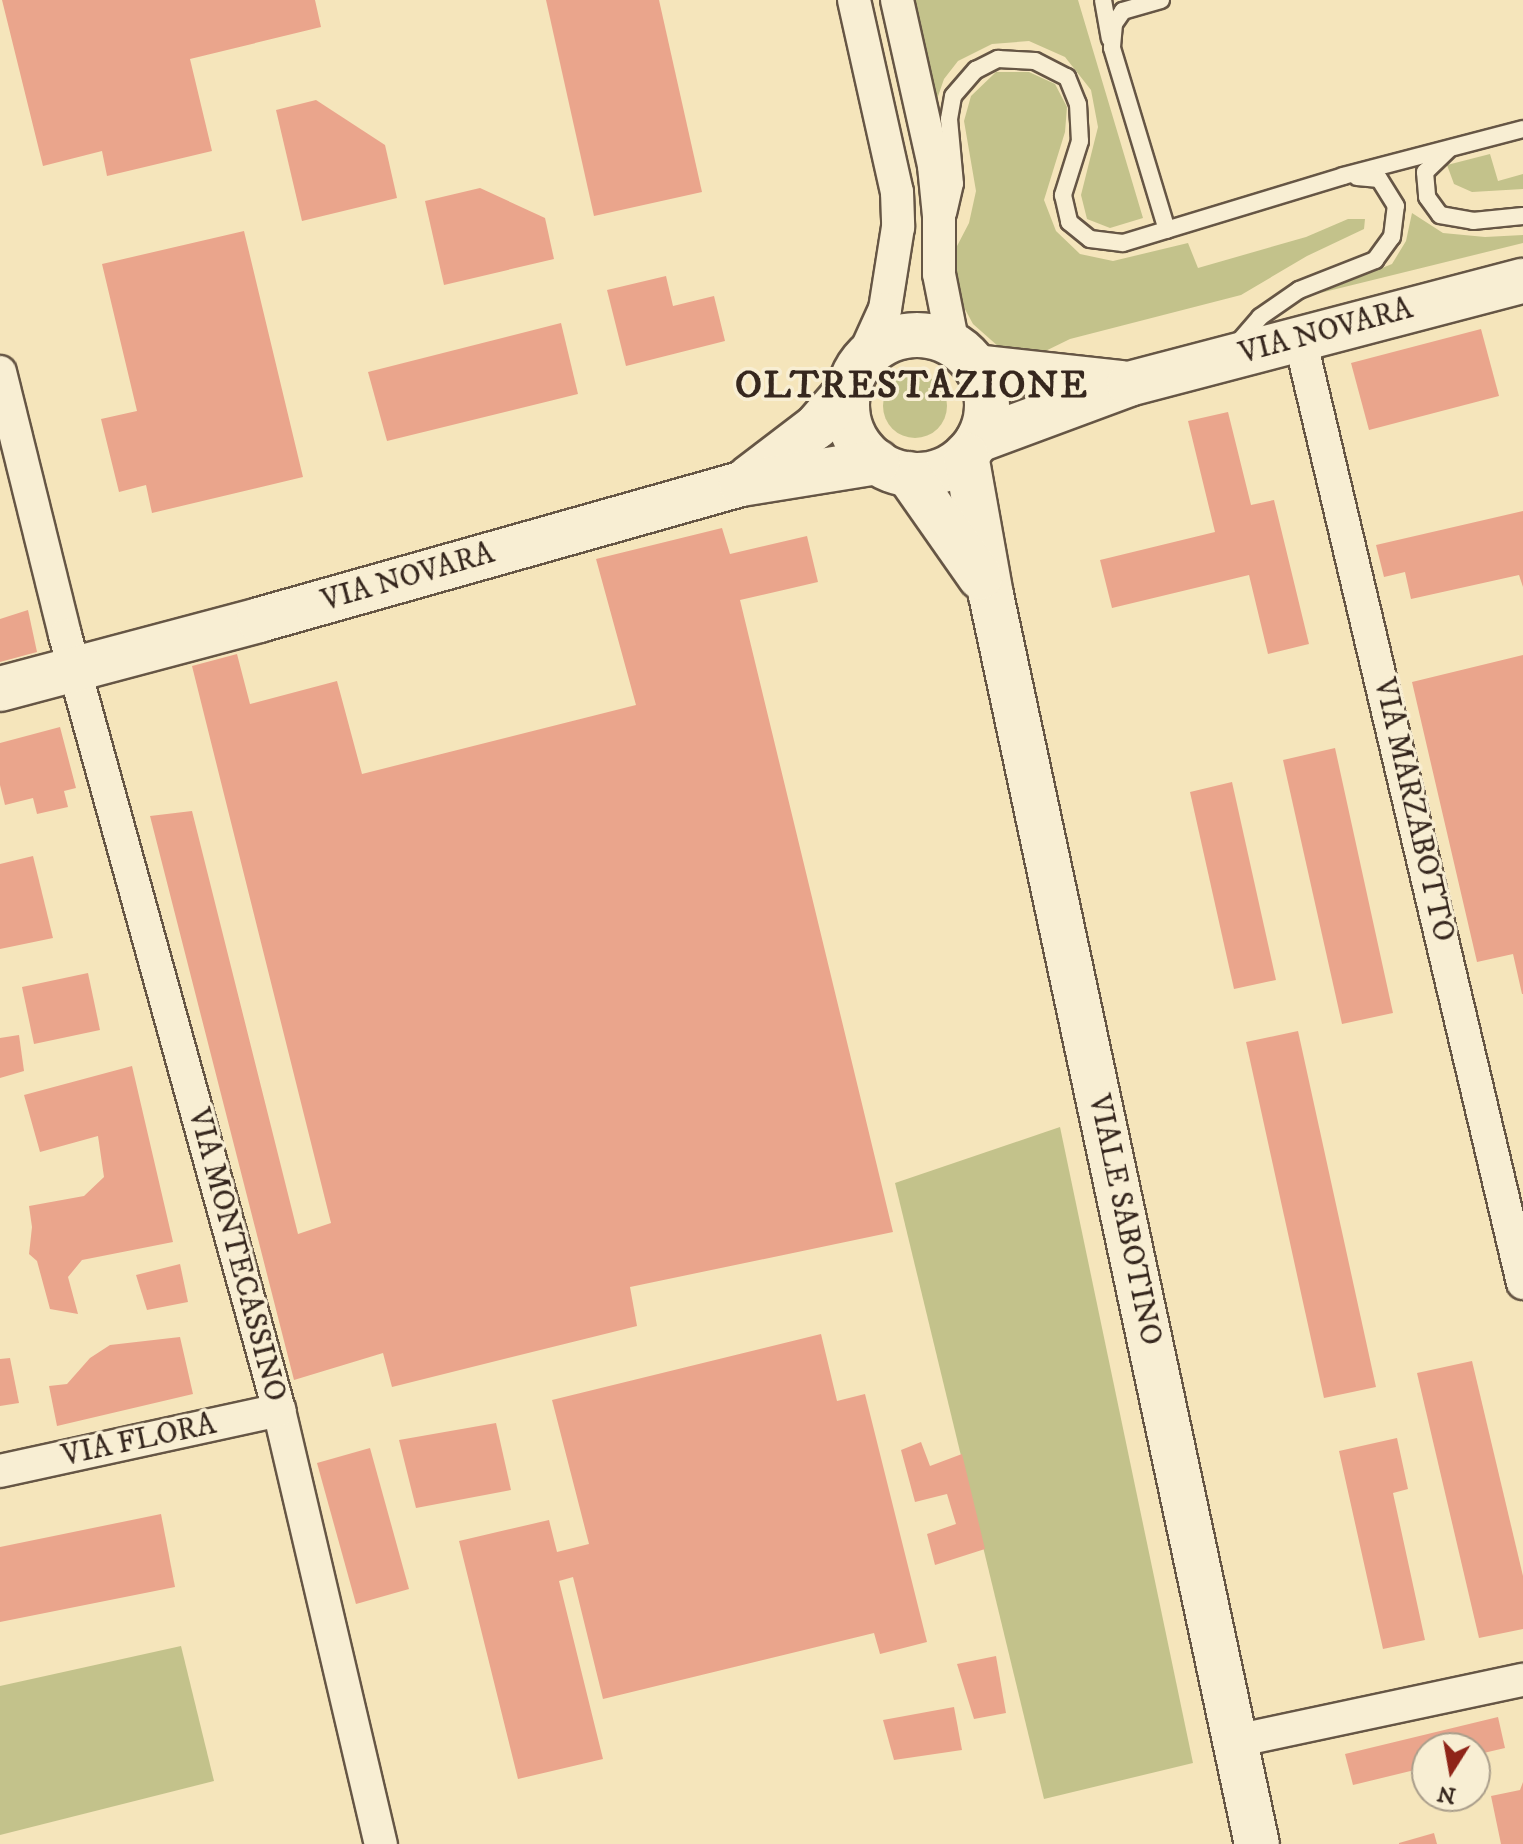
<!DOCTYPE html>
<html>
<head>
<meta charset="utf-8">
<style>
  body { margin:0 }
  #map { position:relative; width:1523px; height:1844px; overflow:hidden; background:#f5e5bb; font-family:"IM FELL DW Pica",serif }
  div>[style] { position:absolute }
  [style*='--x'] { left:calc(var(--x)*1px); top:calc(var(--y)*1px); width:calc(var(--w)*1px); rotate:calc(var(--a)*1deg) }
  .green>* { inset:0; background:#c3c28b }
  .round { border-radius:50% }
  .building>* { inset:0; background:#eaa58c }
  .roads { filter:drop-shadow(2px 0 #665645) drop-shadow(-2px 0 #665645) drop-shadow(0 2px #665645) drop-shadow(0 -2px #665645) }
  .lane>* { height:16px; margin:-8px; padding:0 8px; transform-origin:8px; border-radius:8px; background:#f8eed3 }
  .street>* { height:32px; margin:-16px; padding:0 16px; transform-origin:16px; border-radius:16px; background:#f8eed3 }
  .secondary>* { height:44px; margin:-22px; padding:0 22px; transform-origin:22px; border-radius:22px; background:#f8eed3 }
  .secondary>.ring { margin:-22px; padding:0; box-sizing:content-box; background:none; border:44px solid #f8eed3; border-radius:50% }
  span { translate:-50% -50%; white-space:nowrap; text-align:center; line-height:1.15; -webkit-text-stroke:7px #f8eed3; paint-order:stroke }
  .street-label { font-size:30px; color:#36271e }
  .district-label { font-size:38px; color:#36271e; font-weight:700; letter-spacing:2px }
  .north { position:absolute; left:1411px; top:1732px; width:80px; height:80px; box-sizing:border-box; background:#f8eed3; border:2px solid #aa9e8b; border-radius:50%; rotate:191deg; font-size:22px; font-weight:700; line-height:32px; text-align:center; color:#36271e }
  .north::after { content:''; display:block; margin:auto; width:28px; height:36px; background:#8f2418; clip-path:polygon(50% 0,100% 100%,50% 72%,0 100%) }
</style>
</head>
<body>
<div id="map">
  <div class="green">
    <i style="clip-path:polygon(912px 0,1078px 0,1143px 218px,1110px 228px,1087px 219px,1081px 195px,1098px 127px,1091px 90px,1065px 57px,1029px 41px,992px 44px,958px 61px,944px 79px,935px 105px)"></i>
    <i style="clip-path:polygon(996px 72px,1029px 72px,1055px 84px,1067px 107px,1065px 132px,1044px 200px,1056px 231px,1080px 254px,1113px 261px,1188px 243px,1198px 268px,1306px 237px,1348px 219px,1365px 219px,1364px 229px,1307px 256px,1241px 295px,1070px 339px,1029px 359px,999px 347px,973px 324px,954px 289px,956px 248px,969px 223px,976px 191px,964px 121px,971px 96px)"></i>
    <i style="clip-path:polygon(1490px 154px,1498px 181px,1523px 174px,1523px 189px,1472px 192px,1454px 184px,1447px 165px)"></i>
    <i style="clip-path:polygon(1412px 213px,1443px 233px,1485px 237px,1523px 235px,1523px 243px,1320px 293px,1392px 264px,1406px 241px)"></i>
    <i class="round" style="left:883px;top:374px;width:64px;height:64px"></i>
    <i style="clip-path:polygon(1060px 1127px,1193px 1763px,1044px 1799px,895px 1183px)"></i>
    <i style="clip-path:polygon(181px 1646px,214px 1781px,0 1835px,0 1686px)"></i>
  </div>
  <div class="building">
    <i style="clip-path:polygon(2px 0,315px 0,321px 27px,190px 59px,212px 151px,107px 176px,102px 151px,43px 166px)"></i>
    <i style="clip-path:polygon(546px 0,659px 0,702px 192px,594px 216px)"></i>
    <i style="clip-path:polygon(316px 100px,385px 145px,397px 198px,302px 221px,276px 110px)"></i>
    <i style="clip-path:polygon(480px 188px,545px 218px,554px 259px,444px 285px,425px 201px)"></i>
    <i style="clip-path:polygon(244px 231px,303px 477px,152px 513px,146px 485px,119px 492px,101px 419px,137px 411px,102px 264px)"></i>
    <i style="clip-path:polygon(666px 276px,673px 306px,714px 296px,725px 341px,626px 366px,607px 290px)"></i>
    <i style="clip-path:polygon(561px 323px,578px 394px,387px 441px,368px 372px)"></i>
    <i style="clip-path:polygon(1481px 329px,1499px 396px,1369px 430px,1351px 363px)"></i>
    <i style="clip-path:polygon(1228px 412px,1251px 505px,1274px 500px,1309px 644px,1268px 654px,1249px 575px,1112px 608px,1100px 560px,1215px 532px,1188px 421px)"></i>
    <i style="clip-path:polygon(1523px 511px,1523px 587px,1519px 575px,1411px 599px,1405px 572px,1384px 577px,1376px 545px)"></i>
    <i style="clip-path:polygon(722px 528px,730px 554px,807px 536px,818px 582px,740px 600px,893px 1232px,630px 1287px,637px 1326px,392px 1387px,383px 1353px,294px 1380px,150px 816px,192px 811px,298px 1234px,331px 1223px,192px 666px,237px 654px,250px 704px,337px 681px,362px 774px,636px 705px,596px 559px)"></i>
    <i style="clip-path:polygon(28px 610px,37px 652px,0 662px,0 619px)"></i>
    <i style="clip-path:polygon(1523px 655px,1523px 994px,1522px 994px,1513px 954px,1477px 962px,1412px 682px)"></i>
    <i style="clip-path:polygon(60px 727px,76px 788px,64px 791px,68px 807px,37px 814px,33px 798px,5px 805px,0 785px,0 743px)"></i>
    <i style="clip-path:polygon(1335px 748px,1393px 1013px,1342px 1024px,1283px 760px)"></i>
    <i style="clip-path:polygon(1232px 782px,1276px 980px,1234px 989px,1190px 792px)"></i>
    <i style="clip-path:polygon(33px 856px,53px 938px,0 949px,0 864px)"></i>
    <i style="clip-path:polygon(88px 973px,100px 1030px,34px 1044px,22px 987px)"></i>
    <i style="clip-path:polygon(1298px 1031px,1376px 1387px,1324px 1398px,1246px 1042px)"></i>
    <i style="clip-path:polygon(19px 1035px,24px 1071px,0 1078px,0 1038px)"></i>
    <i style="clip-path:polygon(132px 1066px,173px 1242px,82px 1260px,68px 1277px,78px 1314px,50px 1309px,37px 1261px,29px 1254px,32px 1227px,29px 1206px,84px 1196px,104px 1177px,98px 1136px,40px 1152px,24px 1095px)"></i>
    <i style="clip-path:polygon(180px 1264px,188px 1302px,147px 1310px,136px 1275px)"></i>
    <i style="clip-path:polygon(821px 1334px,837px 1401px,865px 1394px,927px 1642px,880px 1654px,874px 1633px,603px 1699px,573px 1577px,559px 1581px,603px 1759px,518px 1779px,459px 1541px,549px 1520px,557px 1552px,589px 1544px,552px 1400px)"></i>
    <i style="clip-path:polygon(180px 1337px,193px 1394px,57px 1426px,49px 1386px,67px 1384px,90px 1358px,110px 1345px)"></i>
    <i style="clip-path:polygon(10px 1358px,19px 1403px,0 1406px,0 1359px)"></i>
    <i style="clip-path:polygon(1472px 1361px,1523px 1576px,1523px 1629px,1479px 1638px,1417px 1373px)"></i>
    <i style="clip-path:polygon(496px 1423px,511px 1490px,416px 1508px,399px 1440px)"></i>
    <i style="clip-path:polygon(1397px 1438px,1408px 1489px,1393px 1493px,1425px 1640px,1383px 1649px,1339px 1451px)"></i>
    <i style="clip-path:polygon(921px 1442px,930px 1466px,962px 1454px,985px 1549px,935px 1565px,927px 1534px,956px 1524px,947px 1494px,915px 1502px,901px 1450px)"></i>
    <i style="clip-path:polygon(370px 1448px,409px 1589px,356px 1604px,317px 1463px)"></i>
    <i style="clip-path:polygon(161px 1514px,175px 1587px,0 1622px,0 1547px)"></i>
    <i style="clip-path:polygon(996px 1656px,1006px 1713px,974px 1719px,957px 1664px)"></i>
    <i style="clip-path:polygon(954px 1707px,962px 1750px,894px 1760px,883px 1720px)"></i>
    <i style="clip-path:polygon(1498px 1717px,1505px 1748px,1475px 1755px,1475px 1748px,1427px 1748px,1427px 1767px,1353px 1785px,1345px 1754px)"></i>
    <i style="clip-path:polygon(1523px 1782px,1523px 1844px,1501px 1844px,1491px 1796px,1520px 1790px)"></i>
    <i style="clip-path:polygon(1434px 1833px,1437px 1844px,1399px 1844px,1399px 1843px)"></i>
  </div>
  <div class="roads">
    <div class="lane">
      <i style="--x:1103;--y:0;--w:39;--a:80"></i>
      <i style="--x:1161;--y:0;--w:40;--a:164"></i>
      <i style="--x:1123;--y:11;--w:16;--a:125"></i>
      <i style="--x:1114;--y:24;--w:24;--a:95"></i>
      <i style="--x:1112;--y:48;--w:190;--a:73.2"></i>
      <i style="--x:1448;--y:150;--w:32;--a:136"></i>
      <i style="--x:1425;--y:172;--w:25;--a:85"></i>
      <i style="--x:1427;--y:197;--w:22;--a:54"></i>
      <i style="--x:1440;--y:215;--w:34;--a:10"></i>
      <i style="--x:1473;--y:221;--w:50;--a:-5.7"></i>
      <i style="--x:948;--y:214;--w:31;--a:-77"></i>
      <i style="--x:955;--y:184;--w:65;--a:-95.3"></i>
      <i style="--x:949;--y:119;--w:23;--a:-80"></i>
      <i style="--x:953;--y:96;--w:35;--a:-49"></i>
      <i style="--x:976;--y:70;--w:25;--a:-27"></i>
      <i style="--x:998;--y:59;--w:37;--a:3"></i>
      <i style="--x:1035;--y:61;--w:36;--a:27"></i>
      <i style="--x:1067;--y:77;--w:29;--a:68"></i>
      <i style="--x:1078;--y:104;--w:37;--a:87"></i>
      <i style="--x:1080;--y:141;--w:57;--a:107.5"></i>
      <i style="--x:1063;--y:195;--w:28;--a:77"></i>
      <i style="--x:1069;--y:222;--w:27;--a:39"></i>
      <i style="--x:1090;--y:239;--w:33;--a:7"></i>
      <i style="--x:1123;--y:243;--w:230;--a:-16.9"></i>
      <i style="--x:1343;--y:176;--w:186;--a:-14.6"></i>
      <i style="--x:1236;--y:345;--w:37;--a:-49"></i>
      <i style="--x:1260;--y:317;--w:47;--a:-34.7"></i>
      <i style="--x:1299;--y:290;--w:82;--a:-21.5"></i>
      <i style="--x:1375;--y:260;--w:29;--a:-54"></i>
      <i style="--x:1392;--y:237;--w:31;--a:-83"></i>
      <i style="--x:1396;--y:206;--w:32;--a:-122"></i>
      <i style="--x:1379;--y:179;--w:22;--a:-175"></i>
    </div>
    <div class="street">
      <i style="--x:854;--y:0;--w:197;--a:77.4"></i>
      <i style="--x:897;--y:192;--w:35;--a:88"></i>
      <i style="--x:898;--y:227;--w:83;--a:99"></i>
      <i style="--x:885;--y:309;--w:63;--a:114.5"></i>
      <i style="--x:897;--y:0;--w:170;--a:77.4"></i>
      <i style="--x:934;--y:166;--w:50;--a:84.3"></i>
      <i style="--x:939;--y:216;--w:58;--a:90"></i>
      <i style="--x:939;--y:274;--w:72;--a:78.8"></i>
      <i style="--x:1300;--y:339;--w:970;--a:76.71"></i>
      <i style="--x:0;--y:372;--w:271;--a:76.1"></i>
      <i style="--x:65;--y:635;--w:804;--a:74.56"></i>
      <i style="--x:279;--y:1410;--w:446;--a:76.8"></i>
      <i style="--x:0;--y:1471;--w:286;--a:-12.3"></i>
      <i style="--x:1235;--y:1741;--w:294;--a:-12"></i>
    </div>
    <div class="secondary">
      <i class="ring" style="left:847px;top:335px;width:96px;height:96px"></i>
      <i style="--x:976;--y:367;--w:147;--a:6.3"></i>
      <i style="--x:978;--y:440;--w:161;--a:-20.3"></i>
      <i style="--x:1129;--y:384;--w:407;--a:-14.7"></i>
      <i style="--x:966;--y:455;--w:142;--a:79.9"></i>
      <i style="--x:991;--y:595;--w:1277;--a:77.98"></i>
      <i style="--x:908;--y:474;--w:126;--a:55"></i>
      <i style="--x:749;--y:478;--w:84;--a:-37.3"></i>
      <i style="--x:816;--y:427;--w:50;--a:-49"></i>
      <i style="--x:0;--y:689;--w:268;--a:-14.9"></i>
      <i style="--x:259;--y:620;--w:501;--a:-15.76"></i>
      <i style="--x:741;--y:484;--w:138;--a:-9.2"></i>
    </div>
  </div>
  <div class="street-label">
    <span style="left:1326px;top:332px;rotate:-15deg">VIA NOVARA</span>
    <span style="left:408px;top:578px;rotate:-16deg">VIA NOVARA</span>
    <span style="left:1413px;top:810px;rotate:77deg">VIA MARZABOTTO</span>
    <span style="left:1124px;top:1220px;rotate:78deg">VIALE SABOTINO</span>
    <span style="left:236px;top:1255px;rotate:75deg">VIA MONTECASSINO</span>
    <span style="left:139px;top:1441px;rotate:-12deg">VIA FLORA</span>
  </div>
  <div class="district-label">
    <span style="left:912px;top:387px">OLTRESTAZIONE</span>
  </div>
  <div class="north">N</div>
</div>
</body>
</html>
